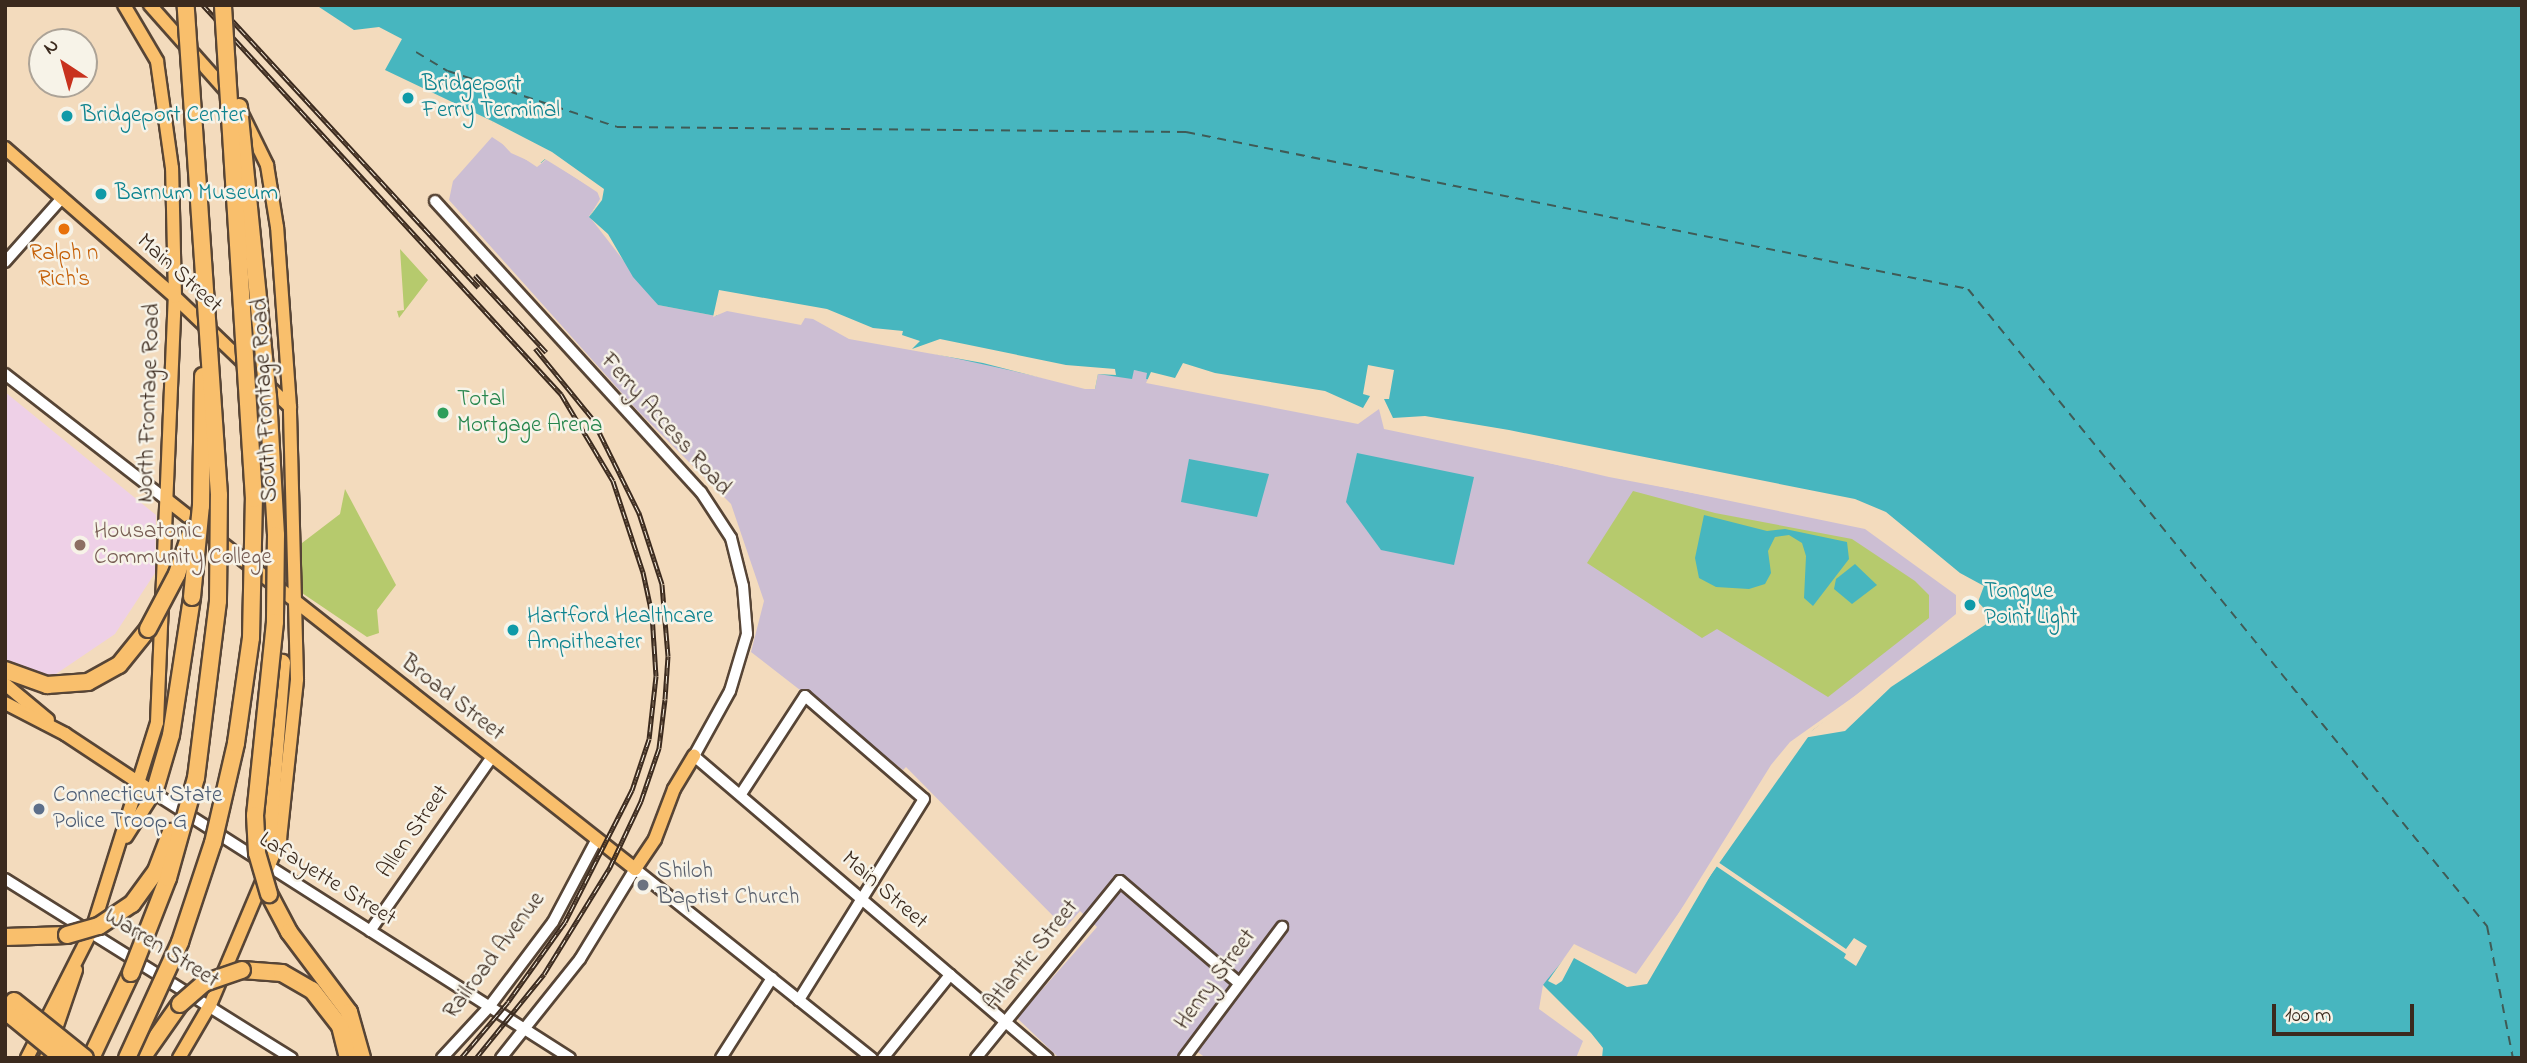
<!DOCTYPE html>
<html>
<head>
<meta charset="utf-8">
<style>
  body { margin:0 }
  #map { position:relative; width:2527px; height:1063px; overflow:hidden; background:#f3dbbd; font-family:"Indie Flower",sans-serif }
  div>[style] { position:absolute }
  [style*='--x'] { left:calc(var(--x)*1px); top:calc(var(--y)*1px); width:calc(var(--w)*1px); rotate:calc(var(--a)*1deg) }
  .built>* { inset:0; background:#eed0e7 }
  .industrial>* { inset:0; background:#ccbed3 }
  .green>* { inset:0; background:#b6ca6d }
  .water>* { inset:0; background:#47b6bf }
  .pier>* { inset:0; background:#f3dbbd }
  .ferry>* { height:2px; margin-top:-1px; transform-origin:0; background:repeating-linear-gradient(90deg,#3f5b56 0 9px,transparent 0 16px) }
  .roads { filter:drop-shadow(2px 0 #574536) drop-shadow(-2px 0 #574536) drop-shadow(0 2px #574536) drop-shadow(0 -2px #574536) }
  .minor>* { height:10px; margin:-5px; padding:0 5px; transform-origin:5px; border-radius:5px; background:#fff }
  .major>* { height:12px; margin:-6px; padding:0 6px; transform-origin:6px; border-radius:6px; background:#f9bf6c }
  .highway>* { height:16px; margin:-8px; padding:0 8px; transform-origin:8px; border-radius:8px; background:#f9bf6c }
  .rail>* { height:5px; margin-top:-2.5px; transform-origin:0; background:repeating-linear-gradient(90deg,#f7f3e8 0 8px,#3b2a1e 0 16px); box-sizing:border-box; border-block:2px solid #3b2a1e }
  .bridges { filter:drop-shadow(2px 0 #574536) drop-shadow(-2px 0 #574536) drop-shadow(0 2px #574536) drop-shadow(0 -2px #574536) }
  .highway-bridge>* { height:16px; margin:-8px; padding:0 8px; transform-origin:8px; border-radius:8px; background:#f9bf6c }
  .dots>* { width:19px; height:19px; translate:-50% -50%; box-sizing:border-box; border:4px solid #f7f3e8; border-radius:50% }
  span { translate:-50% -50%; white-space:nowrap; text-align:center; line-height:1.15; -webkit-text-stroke:5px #f7f3e8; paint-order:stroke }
  .culture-label { font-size:23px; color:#0d838f }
  .left { translate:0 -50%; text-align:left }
  .food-label { font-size:23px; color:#c56008 }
  .street-label { font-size:23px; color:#3b2a1e }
  .leisure-label { font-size:23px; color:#27864d }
  .education-label { font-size:23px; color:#785e54 }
  .service-label { font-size:23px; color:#4e5e75 }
  .worship-label { font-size:23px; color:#5b616d }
  .frame { position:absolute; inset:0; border:7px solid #3b2a1e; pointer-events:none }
  .north { position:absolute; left:28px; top:28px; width:70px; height:70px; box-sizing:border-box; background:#f7f3e8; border:2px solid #aca397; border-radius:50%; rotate:324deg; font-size:19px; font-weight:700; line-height:28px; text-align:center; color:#3b2a1e }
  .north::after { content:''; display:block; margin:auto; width:24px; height:32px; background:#c8321e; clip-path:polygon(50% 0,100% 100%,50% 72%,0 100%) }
  .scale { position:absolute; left:2272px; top:1004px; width:142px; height:32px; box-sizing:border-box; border:4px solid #3b2a1e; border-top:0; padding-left:9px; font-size:21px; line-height:24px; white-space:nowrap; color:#3b2a1e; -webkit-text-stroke:5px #f7f3e8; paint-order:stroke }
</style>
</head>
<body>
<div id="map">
  <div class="built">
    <i style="clip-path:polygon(5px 392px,156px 515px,155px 573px,115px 634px,50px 678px,5px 663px)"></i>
  </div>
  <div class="industrial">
    <i style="clip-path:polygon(492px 137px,537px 167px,547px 159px,603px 196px,589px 216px,658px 305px,716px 316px,727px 308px,802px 314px,1095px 388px,1098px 374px,1131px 378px,1134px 370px,1148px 373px,1146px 379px,1382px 406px,1385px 425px,1609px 477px,1866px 526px,1959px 593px,1959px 615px,1935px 639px,1790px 742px,1771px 765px,1639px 977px,1546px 981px,1544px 985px,1588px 1039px,1576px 1058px,1206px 1058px,1192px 1048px,1184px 1058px,1059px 1058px,1017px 1018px,1097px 927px,1080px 911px,1065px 928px,906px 767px,903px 770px,751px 652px,764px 601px,731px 504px,638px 411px,449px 200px,453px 181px)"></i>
  </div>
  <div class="green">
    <i style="clip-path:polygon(400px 249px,428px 280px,399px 318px,397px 311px,404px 310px)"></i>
    <i style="clip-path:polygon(345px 489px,396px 585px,377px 610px,379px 633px,367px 637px,302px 593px,302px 543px,340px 514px)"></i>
    <i style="clip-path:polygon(1633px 491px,1715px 513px,1852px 539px,1915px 581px,1929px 595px,1929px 618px,1828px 697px,1717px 629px,1702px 638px,1587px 563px)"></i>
  </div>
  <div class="water">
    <i style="clip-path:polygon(316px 5px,2522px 5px,2522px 1058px,1579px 1058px,1587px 1040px,1569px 1029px,1543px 985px,1546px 981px,1574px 947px,1631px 979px,1639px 977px,1813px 730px,1935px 639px,1959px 615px,1959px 593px,1866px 526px,1385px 425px,1383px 409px,1374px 405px,1364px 417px,1146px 379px,1147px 373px,1134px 370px,1132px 379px,1098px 374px,1095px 389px,872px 340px,816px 318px,727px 308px,716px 316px,658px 305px,633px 277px,608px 234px,589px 217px,602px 198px,600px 190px,547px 158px,541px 163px,501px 137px,492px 121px,385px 70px,402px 39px,379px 27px,354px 30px)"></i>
    <i style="clip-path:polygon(1357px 453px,1474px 477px,1454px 565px,1381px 550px,1346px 502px)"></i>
    <i style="clip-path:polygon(1189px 459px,1269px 474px,1257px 517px,1181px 502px)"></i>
    <i style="clip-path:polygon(1704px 515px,1767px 531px,1785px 529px,1847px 542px,1849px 559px,1813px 606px,1804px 598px,1806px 556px,1802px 543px,1789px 535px,1775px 537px,1768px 551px,1771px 573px,1765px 584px,1749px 589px,1716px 587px,1699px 578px,1695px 558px)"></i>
    <i style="clip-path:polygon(1855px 564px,1877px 585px,1852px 604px,1834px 589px,1836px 579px)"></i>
  </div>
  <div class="pier">
    <i style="clip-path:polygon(492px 121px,552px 152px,604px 189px,602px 200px,590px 216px,600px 199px,597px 191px,545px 159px,538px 165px,511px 153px,498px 139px)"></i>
    <i style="clip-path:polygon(719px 290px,827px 309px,873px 328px,903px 331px,902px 335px,920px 341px,912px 349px,940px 339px,1066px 365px,1115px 369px,1116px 375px,1098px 374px,1095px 389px,1085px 389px,983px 363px,849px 339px,813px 319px,805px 318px,801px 325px,727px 311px,713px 317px)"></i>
    <i style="clip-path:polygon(1183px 363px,1215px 373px,1325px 391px,1363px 408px,1370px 396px,1363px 394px,1368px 365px,1394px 370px,1389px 399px,1384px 399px,1393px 418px,1425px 416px,1509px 430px,1855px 499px,1886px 512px,1960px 573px,1984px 586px,1978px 602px,1994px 619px,1891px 687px,1845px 731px,1803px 738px,1956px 614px,1956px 595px,1865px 529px,1384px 429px,1379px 409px,1358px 424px,1146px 383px,1151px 372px,1175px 378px)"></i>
    <i style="clip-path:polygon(1741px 824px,1718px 862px,1846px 949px,1854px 938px,1867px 946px,1856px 966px,1844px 958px,1846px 954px,1716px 866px,1647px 984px,1627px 987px,1574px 958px,1562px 981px,1556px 985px,1548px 981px,1574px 944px,1636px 974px)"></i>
    <i style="clip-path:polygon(1543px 985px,1591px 1033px,1603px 1048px,1602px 1058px,1576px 1058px,1583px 1041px,1539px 1009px)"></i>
  </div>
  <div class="ferry">
    <i style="--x:416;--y:52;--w:37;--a:31"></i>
    <i style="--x:448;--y:71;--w:178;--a:18.3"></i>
    <i style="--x:617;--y:127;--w:569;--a:0.5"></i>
    <i style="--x:1186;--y:132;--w:798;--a:11.35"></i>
    <i style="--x:1968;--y:289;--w:822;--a:50.83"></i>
    <i style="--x:2487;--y:926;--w:135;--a:78.9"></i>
  </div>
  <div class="roads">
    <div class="minor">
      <i style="--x:435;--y:201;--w:394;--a:47.6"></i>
      <i style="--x:701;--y:492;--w:55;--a:56.9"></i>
      <i style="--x:731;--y:538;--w:49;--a:76"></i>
      <i style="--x:743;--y:586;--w:48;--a:85.2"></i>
      <i style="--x:747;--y:634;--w:59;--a:106.6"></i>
      <i style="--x:730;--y:691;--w:74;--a:119"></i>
      <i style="--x:694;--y:756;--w:465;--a:40.5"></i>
      <i style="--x:5;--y:262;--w:86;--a:-48.3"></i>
      <i style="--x:5;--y:374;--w:205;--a:37.9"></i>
      <i style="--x:154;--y:793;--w:493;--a:32.5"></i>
      <i style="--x:741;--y:794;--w:117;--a:-56.9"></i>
      <i style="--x:805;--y:696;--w:157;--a:40.9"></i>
      <i style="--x:924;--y:799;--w:237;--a:121.9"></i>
      <i style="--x:5;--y:879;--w:338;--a:32"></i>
      <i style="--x:370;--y:931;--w:213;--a:-55"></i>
      <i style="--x:442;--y:1058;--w:69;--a:-47.3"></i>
      <i style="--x:489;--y:1007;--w:106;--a:-53"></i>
      <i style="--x:553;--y:922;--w:94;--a:-62.1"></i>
      <i style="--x:501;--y:1058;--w:127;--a:-51.4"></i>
      <i style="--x:580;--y:959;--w:105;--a:-58.6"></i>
      <i style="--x:635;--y:869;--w:303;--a:38.6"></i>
      <i style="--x:721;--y:1058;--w:95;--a:-57.5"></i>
      <i style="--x:883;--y:1058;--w:107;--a:-51.1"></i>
      <i style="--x:976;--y:1058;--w:228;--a:-50.9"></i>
      <i style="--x:1120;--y:881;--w:155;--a:40.6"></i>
      <i style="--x:1184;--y:1058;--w:164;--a:-53.2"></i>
    </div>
    <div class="major">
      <i style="--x:150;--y:5;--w:119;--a:48.4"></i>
      <i style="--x:5;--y:148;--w:226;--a:41.2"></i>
      <i style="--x:175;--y:297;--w:159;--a:43.7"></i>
      <i style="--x:167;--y:500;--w:596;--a:38.25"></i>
      <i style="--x:635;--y:869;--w:36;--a:-56"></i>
      <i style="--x:655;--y:839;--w:53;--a:-69.2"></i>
      <i style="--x:674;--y:789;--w:39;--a:-59"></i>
      <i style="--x:5;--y:684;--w:56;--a:39.9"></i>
      <i style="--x:5;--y:703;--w:68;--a:27.3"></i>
      <i style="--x:65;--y:734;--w:107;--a:33.5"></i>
      <i style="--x:154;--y:793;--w:52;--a:122.5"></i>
      <i style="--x:27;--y:1058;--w:144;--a:-63.1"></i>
      <i style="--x:92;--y:930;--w:218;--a:-72.6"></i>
      <i style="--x:157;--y:722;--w:425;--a:-87.6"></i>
      <i style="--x:175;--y:297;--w:129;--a:-91.3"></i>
      <i style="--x:172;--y:168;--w:108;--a:-98"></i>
      <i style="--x:157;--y:61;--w:65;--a:-120.5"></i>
      <i style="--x:46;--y:1058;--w:93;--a:-71.2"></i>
      <i style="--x:179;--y:1058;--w:61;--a:-59.7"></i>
      <i style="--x:210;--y:1005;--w:180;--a:-67.1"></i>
      <i style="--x:280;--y:839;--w:161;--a:-83.9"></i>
      <i style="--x:297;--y:679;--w:272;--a:-91.5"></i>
      <i style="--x:290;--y:407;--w:180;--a:-94.1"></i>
      <i style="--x:277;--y:227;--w:63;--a:-99.2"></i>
      <i style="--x:267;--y:165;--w:59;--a:-116.1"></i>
    </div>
    <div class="highway">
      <i style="--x:5;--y:670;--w:45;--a:19.7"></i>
      <i style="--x:47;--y:685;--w:41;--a:-4.2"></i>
      <i style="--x:88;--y:682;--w:35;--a:-29"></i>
      <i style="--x:119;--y:665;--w:46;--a:-51.1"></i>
      <i style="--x:154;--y:793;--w:60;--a:-73.7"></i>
      <i style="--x:171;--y:735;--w:140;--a:-81.3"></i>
      <i style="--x:266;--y:866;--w:204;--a:-85.5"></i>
      <i style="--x:269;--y:894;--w:43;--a:62.2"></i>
      <i style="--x:289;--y:932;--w:100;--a:53.1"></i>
      <i style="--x:349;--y:1012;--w:48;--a:74.2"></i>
      <i style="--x:5;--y:937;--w:62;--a:-1.8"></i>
      <i style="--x:242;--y:970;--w:40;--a:4.3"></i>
      <i style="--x:282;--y:973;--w:34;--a:30"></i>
      <i style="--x:312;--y:990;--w:46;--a:52.1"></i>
      <i style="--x:340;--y:1026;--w:33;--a:76"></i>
      <i style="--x:91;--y:1058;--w:94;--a:-64.8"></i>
      <i style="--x:142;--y:1058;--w:66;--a:-54.9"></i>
    </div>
  </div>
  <div class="rail">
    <i style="--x:203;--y:5;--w:529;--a:47.38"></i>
    <i style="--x:561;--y:394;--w:101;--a:59.1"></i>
    <i style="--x:613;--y:481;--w:96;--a:71.8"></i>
    <i style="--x:643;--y:572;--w:43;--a:77.9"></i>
    <i style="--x:652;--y:614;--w:62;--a:86.3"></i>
    <i style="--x:656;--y:676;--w:63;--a:96.3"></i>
    <i style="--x:649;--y:739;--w:54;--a:108.4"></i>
    <i style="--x:632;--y:790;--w:148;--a:116.9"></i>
    <i style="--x:565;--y:922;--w:98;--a:125.5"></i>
    <i style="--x:508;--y:1002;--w:73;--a:130"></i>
    <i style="--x:218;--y:5;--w:384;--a:47.3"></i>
    <i style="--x:475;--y:275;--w:105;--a:47.3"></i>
    <i style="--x:476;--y:1058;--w:108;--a:-51"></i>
    <i style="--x:544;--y:974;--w:126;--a:-58.3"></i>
    <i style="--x:610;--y:867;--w:73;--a:-64.8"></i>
    <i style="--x:641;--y:801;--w:56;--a:-71.2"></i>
    <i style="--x:659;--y:748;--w:49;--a:-83"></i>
    <i style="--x:665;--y:699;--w:43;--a:-86"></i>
    <i style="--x:668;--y:656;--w:72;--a:-94.8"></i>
    <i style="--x:662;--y:584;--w:75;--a:-107.9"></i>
    <i style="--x:639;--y:513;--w:106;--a:-116.3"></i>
    <i style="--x:592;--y:418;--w:90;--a:-129.2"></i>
  </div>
  <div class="bridges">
    <div class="highway-bridge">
      <i style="--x:239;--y:107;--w:290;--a:84.3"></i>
      <i style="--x:268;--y:396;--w:139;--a:86.7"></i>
      <i style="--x:276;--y:535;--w:87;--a:90.7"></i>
      <i style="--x:275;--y:622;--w:194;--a:95.9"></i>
      <i style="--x:255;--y:815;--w:38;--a:87"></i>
      <i style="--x:257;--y:853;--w:43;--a:73.7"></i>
      <i style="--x:192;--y:597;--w:91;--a:-84.4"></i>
      <i style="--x:201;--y:506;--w:130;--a:-89.1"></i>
      <i style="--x:148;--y:629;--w:62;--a:-62.2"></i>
      <i style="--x:177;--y:574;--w:47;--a:-71.6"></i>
      <i style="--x:67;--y:935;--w:33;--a:-16"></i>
      <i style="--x:99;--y:926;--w:40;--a:-34"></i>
      <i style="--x:132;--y:904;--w:41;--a:-54"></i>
      <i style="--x:156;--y:871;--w:42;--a:-69"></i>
      <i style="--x:131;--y:973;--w:102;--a:-68.7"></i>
      <i style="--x:168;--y:878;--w:104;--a:-74.4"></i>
      <i style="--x:196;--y:778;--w:178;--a:-82.9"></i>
      <i style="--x:218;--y:601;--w:106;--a:-89.5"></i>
      <i style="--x:219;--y:495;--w:491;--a:-93.9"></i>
      <i style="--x:14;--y:1001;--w:91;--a:38.8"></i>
      <i style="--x:180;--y:1004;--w:32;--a:-41"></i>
      <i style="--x:204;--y:983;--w:40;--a:-18.9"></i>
      <i style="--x:8;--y:1013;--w:71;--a:39.3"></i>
      <i style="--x:127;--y:1058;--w:128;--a:-65.4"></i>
      <i style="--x:180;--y:942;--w:104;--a:-71.6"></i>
      <i style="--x:213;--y:843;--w:103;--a:-77"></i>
      <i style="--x:236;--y:743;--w:106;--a:-81.9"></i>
      <i style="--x:251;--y:638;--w:139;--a:-88.8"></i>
      <i style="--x:254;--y:499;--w:495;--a:-93.6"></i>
    </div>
  </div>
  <div class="dots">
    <i style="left:408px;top:98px;background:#0f9aa8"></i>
    <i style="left:67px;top:116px;background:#0f9aa8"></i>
    <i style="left:101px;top:194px;background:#0f9aa8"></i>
    <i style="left:64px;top:229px;background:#e8710a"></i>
    <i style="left:443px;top:413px;background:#2e9e5b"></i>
    <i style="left:80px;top:545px;background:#8d6e63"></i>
    <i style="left:1970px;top:605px;background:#0f9aa8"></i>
    <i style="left:513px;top:630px;background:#0f9aa8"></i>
    <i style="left:39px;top:809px;background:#5c6f8a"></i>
    <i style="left:643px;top:885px;background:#6b7280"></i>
  </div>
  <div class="culture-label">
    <span class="left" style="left:422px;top:98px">Bridgeport<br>Ferry Terminal</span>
    <span class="left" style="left:81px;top:116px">Bridgeport Center</span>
    <span class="left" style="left:115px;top:194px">Barnum Museum</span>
    <span class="left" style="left:1984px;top:605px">Tongue<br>Point Light</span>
    <span class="left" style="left:527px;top:630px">Hartford Healthcare<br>Ampitheater</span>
  </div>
  <div class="food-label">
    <span style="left:64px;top:267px">Ralph n<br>Rich's</span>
  </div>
  <div class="street-label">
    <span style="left:179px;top:274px;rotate:42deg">Main Street</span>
    <span style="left:266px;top:400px;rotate:-93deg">South Frontage Road</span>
    <span style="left:150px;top:403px;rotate:-88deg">North Frontage Road</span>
    <span style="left:665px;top:425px;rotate:48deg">Ferry Access Road</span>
    <span style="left:452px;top:699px;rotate:38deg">Broad Street</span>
    <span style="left:414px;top:832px;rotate:-55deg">Allen Street</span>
    <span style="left:327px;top:880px;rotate:32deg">Lafayette Street</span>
    <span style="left:884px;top:891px;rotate:41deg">Main Street</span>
    <span style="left:161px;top:949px;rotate:32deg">Warren Street</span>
    <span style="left:495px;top:956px;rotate:-53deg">Railroad Avenue</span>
    <span style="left:1032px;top:956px;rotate:-51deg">Atlantic Street</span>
    <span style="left:1216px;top:980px;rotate:-53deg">Henry Street</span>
  </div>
  <div class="leisure-label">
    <span class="left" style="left:457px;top:413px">Total<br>Mortgage Arena</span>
  </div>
  <div class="education-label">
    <span class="left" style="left:94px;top:545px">Housatonic<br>Community College</span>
  </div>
  <div class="service-label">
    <span class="left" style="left:53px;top:809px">Connecticut State<br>Police Troop G</span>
  </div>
  <div class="worship-label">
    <span class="left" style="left:657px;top:885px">Shiloh<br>Baptist Church</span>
  </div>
  <div class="frame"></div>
  <div class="north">N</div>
  <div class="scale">100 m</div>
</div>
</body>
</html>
